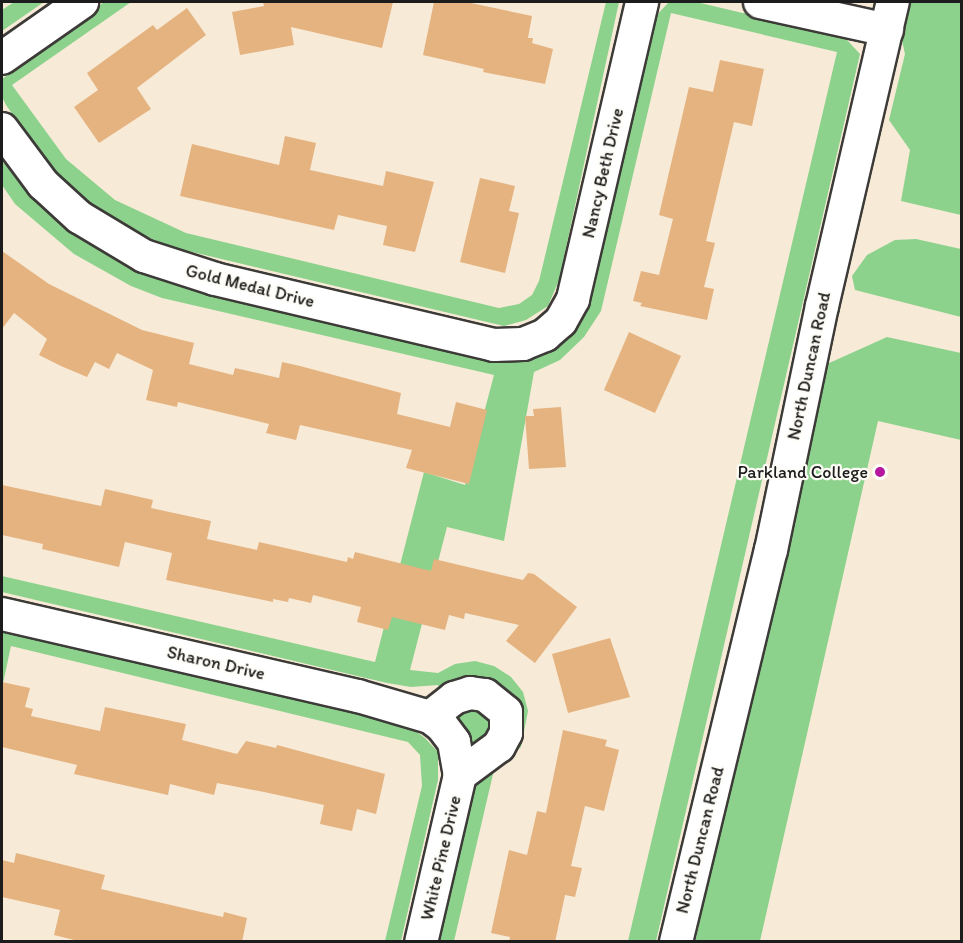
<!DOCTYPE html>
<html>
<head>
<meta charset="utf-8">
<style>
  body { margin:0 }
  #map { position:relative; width:963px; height:943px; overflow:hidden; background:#f7ead7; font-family:Itim,sans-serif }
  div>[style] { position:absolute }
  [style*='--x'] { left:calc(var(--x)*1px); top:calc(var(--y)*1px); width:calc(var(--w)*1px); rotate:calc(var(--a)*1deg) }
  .green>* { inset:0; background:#8cd28c }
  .building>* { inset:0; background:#e5b380 }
  .roads { filter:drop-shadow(2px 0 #3d3b38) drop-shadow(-2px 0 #3d3b38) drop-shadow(0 2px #3d3b38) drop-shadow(0 -2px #3d3b38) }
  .minor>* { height:32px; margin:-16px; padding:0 16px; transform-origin:16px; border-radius:16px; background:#fff }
  .dots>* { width:16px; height:16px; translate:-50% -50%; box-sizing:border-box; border:3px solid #fdfcf7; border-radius:50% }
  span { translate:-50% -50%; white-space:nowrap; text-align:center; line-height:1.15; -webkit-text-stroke:4.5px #fdfcf7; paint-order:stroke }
  .street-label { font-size:18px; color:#1c1c1c }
  .poi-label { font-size:18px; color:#1c1c1c }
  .right { translate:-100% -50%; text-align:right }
  .frame { position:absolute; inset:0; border:3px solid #1c1c1c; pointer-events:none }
</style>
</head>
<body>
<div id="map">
  <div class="green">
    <i style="clip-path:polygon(14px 2px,44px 2px,2px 31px,2px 10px)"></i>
    <i style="clip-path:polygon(104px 2px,131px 2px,12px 85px,66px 159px,115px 200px,186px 233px,499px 308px,519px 304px,532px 295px,539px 281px,606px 2px,619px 2px,559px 280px,548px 306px,526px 320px,504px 326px,167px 246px,121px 224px,78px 195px,37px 150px,6px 105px,2px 97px,2px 79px)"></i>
    <i style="clip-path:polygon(669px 2px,696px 2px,831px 34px,847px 40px,860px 54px,656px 941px,628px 941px,837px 52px,671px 13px,601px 311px,584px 337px,560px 360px,534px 372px,504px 541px,447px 527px,410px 670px,438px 673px,455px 664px,475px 661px,494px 666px,511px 677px,523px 692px,528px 711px,521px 747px,494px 770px,454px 941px,435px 941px,473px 780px,438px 685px,411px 687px,387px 683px,2px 592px,2px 576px,375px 662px,424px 472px,465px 485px,494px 375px,162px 298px,131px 286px,74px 254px,15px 204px,2px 185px,2px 161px,54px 219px,87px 243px,173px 283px,465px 352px,563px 335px,653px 19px)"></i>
    <i style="clip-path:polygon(905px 2px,961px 2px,961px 215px,901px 201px,910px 150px,889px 120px,905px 54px,899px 27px)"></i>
    <i style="clip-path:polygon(916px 239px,961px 249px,961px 317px,855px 290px,852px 276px,867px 255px,895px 240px)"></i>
    <i style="clip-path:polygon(887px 337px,961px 353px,961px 440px,878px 421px,760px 941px,695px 942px,827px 364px)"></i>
    <i style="clip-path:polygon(2px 628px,402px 721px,425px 738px,438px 752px,438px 780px,401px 941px,385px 941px,422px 786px,420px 755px,408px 742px,11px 646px,2px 688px)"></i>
  </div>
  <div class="building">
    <i style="clip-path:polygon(263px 2px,393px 2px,382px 48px,291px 27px,294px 45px,240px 55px,232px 12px,264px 6px)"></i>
    <i style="clip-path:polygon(434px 2px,466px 2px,532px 16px,528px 38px,533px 38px,532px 43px,553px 49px,545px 84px,483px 72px,484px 69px,423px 55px)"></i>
    <i style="clip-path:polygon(187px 8px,206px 35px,137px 88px,151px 109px,99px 143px,74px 107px,98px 90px,87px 73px,153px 25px,157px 30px)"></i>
    <i style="clip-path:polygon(720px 60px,764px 69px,752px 126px,734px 122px,706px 241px,715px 243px,704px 287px,714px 289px,707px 320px,640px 306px,642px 303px,633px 301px,641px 271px,659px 275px,673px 219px,659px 215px,689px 87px,713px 92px)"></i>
    <i style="clip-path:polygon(285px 136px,316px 143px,310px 170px,383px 186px,386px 171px,434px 182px,415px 252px,383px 245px,387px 226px,338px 215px,334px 230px,180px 196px,192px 144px,279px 165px)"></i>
    <i style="clip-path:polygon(480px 178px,515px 186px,509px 211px,519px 213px,505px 273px,460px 262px)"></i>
    <i style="clip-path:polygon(2px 251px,49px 284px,142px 330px,194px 343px,189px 364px,233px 375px,235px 368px,279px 378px,282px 362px,300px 366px,401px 393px,397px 414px,450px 427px,456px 402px,487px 410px,469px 484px,406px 468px,412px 450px,300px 425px,296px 440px,266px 433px,269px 424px,178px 402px,177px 407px,146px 400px,153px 370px,117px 353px,109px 369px,95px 362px,87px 377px,61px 366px,39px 355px,47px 339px,14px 313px,2px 329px)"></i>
    <i style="clip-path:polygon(629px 332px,681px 356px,655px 413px,604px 390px)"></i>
    <i style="clip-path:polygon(561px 407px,566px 467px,529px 469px,525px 416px,534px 416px,533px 409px)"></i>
    <i style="clip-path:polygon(2px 485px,101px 506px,105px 489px,153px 500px,151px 508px,211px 521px,207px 539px,257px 550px,259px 542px,347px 562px,348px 557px,353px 559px,355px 552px,431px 571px,434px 559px,523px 580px,528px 573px,534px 574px,577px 607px,535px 663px,506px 641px,519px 625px,465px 613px,464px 619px,449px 615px,445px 630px,392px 617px,388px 630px,357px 622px,361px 607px,313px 595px,311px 603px,289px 598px,288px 602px,273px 599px,273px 602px,166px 580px,172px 553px,125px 542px,119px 567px,42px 549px,43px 544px,2px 535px)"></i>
    <i style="clip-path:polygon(610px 638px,630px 697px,568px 713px,552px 654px)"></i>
    <i style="clip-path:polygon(2px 682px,30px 688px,25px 707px,33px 709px,31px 716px,100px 731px,105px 707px,186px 724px,182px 740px,237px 754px,246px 741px,276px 748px,277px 745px,385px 774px,376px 814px,357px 809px,352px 831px,320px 824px,324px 805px,264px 792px,217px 783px,214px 795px,170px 784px,168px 795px,74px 774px,77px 765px,2px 747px)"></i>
    <i style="clip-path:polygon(563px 730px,607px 740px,605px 746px,619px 750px,604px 811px,585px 806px,571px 866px,582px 868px,575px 897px,565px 895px,555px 942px,509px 942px,510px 937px,491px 933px,509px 850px,527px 855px,537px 811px,546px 813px)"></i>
    <i style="clip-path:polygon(16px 853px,105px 875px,101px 889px,223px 917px,224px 912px,247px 918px,242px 942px,82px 942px,54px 935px,60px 910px,2px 897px,2px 860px,14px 863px)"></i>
  </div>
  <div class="roads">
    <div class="minor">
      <i style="--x:760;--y:2;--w:130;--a:12.4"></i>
      <i style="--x:2;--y:58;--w:98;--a:-35"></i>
      <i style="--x:2;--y:129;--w:69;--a:53.3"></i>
      <i style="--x:43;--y:184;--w:49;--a:42.5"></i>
      <i style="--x:79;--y:217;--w:76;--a:31"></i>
      <i style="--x:144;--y:256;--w:75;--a:17.9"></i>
      <i style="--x:215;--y:279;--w:287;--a:13.3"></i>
      <i style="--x:494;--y:345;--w:29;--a:-2"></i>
      <i style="--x:523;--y:344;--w:24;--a:-22"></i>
      <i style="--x:545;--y:335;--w:21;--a:-41"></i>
      <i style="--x:561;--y:321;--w:25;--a:-61"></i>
      <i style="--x:573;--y:299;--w:305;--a:-76.9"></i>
      <i style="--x:2;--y:614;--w:365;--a:13"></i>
      <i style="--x:358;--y:696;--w:75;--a:16.3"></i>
      <i style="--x:430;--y:717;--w:15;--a:37"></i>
      <i style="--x:442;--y:726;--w:20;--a:53"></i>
      <i style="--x:454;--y:742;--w:34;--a:80"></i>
      <i style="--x:460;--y:775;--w:171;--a:103.1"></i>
      <i style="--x:430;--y:717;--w:31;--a:-38"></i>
      <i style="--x:454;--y:698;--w:17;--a:-17"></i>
      <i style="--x:470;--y:693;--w:15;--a:8"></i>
      <i style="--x:485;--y:695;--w:27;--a:39"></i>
      <i style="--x:506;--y:712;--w:21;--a:90"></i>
      <i style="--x:506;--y:733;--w:15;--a:118"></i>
      <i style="--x:499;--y:746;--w:49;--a:143.4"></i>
      <i style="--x:676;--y:942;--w:403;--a:-76.4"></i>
      <i style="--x:771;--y:550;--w:249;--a:-78.2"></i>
      <i style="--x:822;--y:306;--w:312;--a:-76.9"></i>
    </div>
  </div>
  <div class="dots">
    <i style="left:880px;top:472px;background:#b5179e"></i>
  </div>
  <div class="street-label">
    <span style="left:603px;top:173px;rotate:-77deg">Nancy Beth Drive</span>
    <span style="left:250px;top:286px;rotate:14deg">Gold Medal Drive</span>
    <span style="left:809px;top:366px;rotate:-78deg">North Duncan Road</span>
    <span style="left:216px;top:663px;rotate:13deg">Sharon Drive</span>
    <span style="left:700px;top:840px;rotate:-76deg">North Duncan Road</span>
    <span style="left:441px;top:858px;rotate:-77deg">White Pine Drive</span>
  </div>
  <div class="poi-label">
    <span class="right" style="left:868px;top:472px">Parkland College</span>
  </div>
  <div class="frame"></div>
</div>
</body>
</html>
